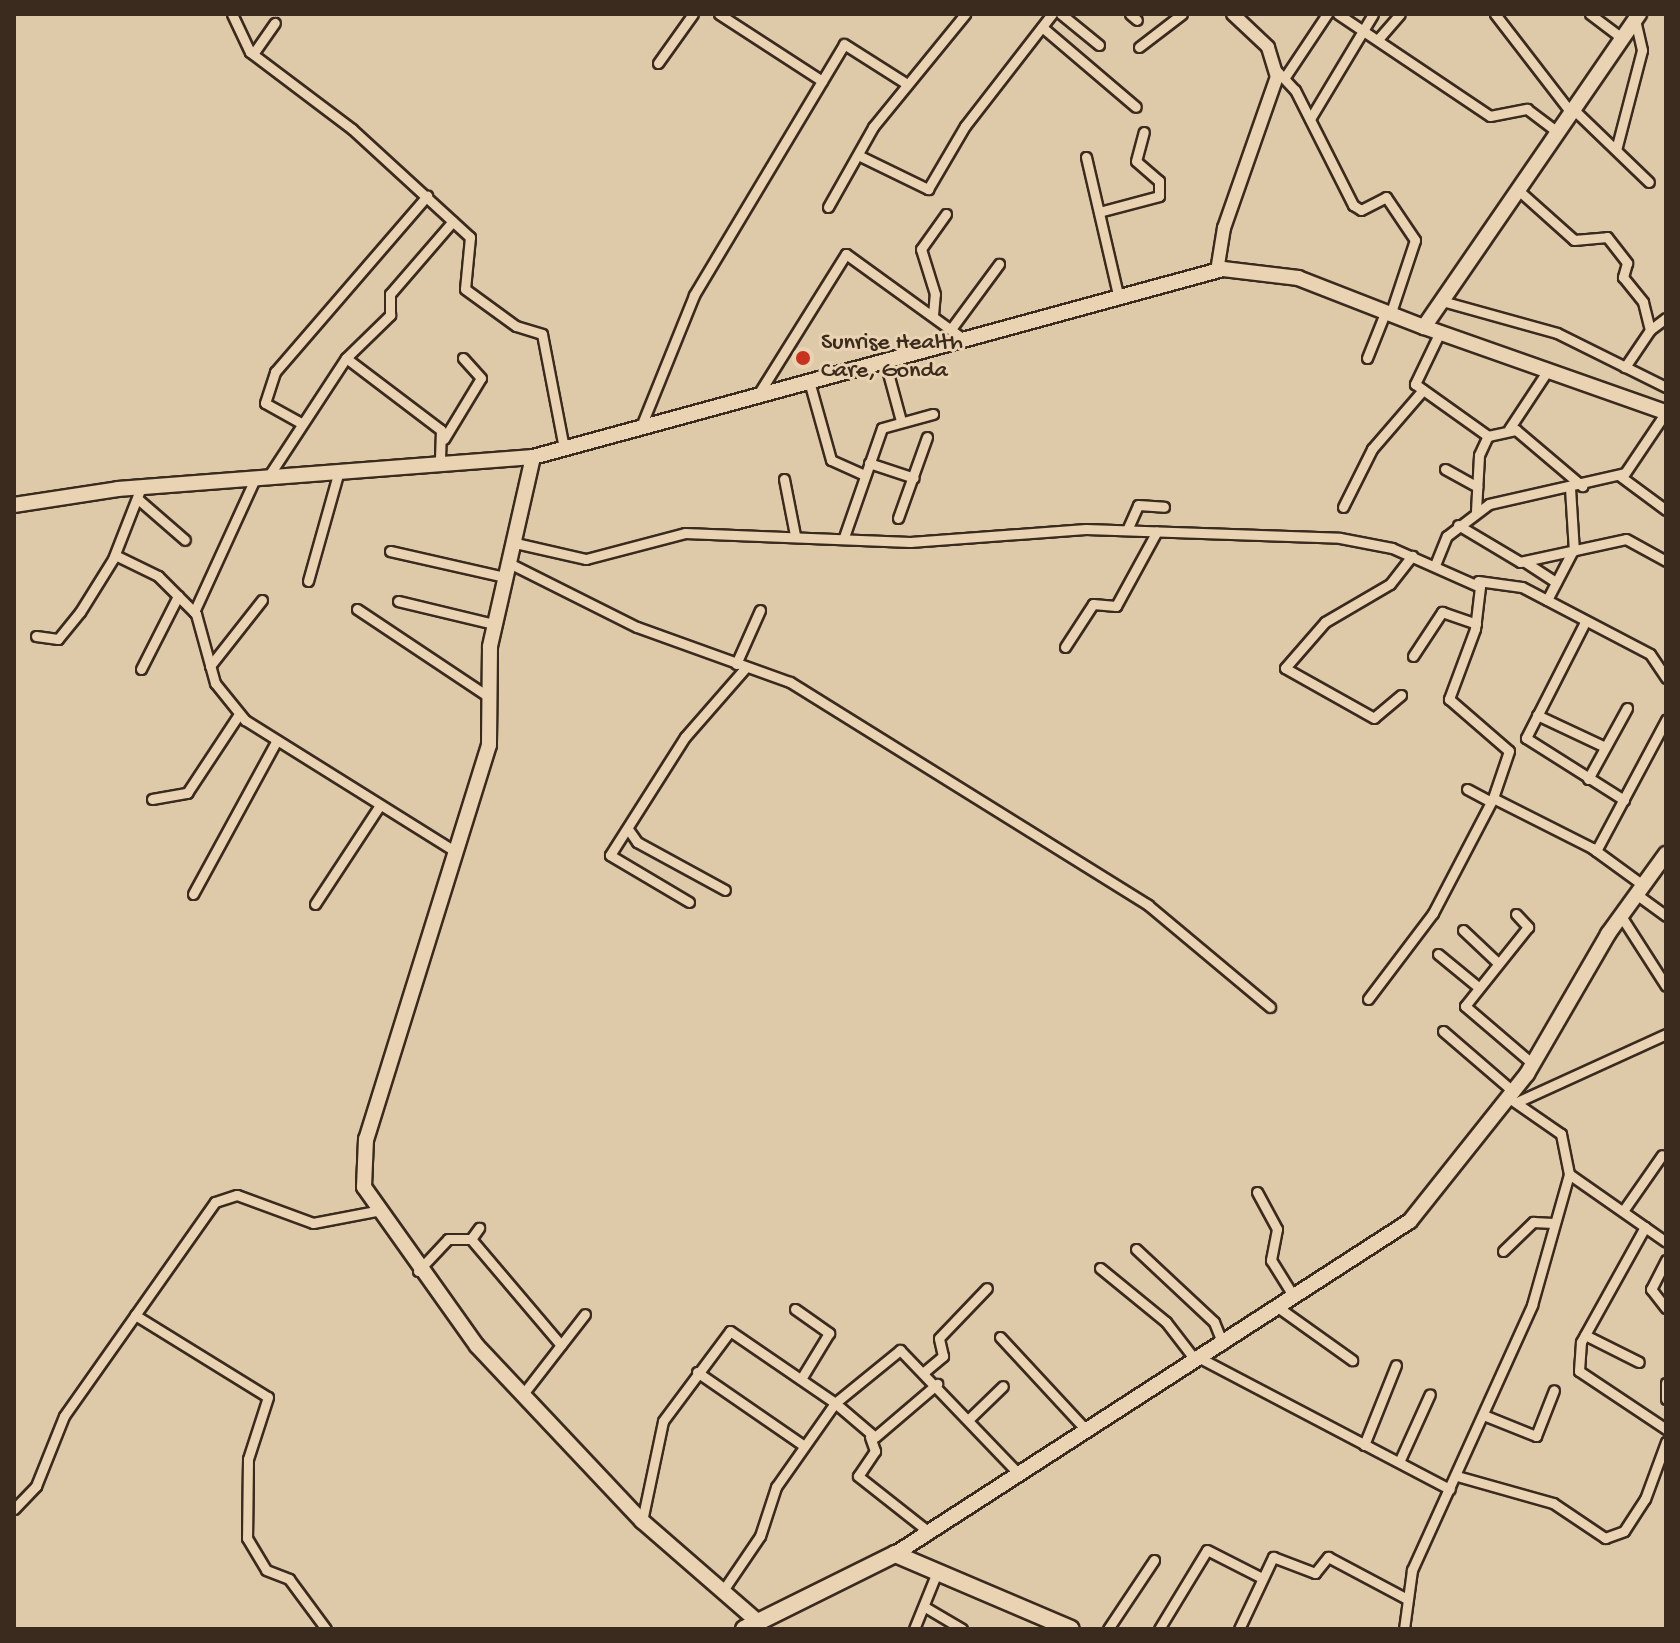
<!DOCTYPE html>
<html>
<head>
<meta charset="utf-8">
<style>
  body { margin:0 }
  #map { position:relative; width:1680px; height:1643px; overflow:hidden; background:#dec9a9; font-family:"Gochi Hand",sans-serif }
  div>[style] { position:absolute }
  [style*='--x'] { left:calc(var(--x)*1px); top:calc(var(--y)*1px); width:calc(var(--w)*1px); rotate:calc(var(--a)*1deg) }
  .roads { filter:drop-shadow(2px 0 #3b2a1e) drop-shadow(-2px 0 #3b2a1e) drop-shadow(0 2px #3b2a1e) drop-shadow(0 -2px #3b2a1e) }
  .minor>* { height:9px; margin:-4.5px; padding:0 4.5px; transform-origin:4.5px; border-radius:4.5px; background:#e9d3b2 }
  .tertiary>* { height:12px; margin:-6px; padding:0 6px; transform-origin:6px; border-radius:6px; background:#e9d3b2 }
  .secondary>* { height:14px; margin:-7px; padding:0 7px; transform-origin:7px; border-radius:7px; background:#e9d3b2 }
  .primary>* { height:14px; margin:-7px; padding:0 7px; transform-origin:7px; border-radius:7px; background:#e9d3b2 }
  .trunk>* { height:16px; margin:-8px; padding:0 8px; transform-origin:8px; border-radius:8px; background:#e9d3b2 }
  .dots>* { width:22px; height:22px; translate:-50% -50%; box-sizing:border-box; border:4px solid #e9d3b2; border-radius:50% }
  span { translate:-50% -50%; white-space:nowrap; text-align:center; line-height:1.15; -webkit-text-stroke:6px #e9d3b2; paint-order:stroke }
  .poi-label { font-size:24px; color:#3b2a1e }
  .left { translate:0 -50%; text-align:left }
  .frame { position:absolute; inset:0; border:16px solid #3b2a1e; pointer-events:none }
</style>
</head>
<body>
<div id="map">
  <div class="roads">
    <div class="minor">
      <i style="--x:232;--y:14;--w:42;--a:64.7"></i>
      <i style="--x:250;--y:52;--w:128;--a:37"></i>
      <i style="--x:352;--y:129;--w:160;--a:42.5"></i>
      <i style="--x:470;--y:237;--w:52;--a:95.5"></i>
      <i style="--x:465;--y:289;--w:63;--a:36"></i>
      <i style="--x:516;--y:326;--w:27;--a:17"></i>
      <i style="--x:542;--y:334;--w:116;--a:79.1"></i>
      <i style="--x:719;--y:14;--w:123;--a:33"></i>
      <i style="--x:1061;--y:14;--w:49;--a:39.2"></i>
      <i style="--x:1130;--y:14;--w:9;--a:41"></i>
      <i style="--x:1338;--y:14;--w:183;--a:33.9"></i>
      <i style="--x:1490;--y:116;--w:38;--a:-11"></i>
      <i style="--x:1527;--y:109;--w:35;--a:37"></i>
      <i style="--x:1495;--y:14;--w:121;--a:52.4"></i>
      <i style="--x:1590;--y:14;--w:38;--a:37"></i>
      <i style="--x:1042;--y:27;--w:123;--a:40.4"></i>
      <i style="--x:1380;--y:37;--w:30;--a:-49"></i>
      <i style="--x:1139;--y:47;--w:54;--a:-37.5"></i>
      <i style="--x:253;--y:54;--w:38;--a:-55"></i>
      <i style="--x:658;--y:63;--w:60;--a:-54.5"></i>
      <i style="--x:1277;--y:71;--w:26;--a:47"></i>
      <i style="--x:1295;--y:90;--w:129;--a:63.2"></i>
      <i style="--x:1353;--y:205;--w:9;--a:32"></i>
      <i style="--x:1361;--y:210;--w:28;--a:-27"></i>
      <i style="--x:1386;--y:197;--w:52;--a:56"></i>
      <i style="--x:1415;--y:240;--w:79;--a:108.4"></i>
      <i style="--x:1285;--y:77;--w:76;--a:-56.3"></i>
      <i style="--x:1571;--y:107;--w:108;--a:43.9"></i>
      <i style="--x:1310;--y:119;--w:122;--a:-59"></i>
      <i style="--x:1616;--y:150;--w:103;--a:-75.4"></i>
      <i style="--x:1642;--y:50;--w:31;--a:-103"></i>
      <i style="--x:860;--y:156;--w:76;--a:25.9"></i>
      <i style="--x:928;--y:189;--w:73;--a:-59.6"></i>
      <i style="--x:965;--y:126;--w:142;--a:-52.2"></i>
      <i style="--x:1086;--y:157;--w:146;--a:76.9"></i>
      <i style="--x:1517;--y:189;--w:76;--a:41.8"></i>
      <i style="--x:1574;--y:240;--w:33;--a:-5"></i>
      <i style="--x:1607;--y:237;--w:33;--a:52"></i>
      <i style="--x:1627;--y:263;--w:15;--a:106"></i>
      <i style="--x:1623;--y:277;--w:32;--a:51"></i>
      <i style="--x:1643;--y:302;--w:29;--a:76"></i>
      <i style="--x:1650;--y:330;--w:45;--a:124"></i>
      <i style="--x:828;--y:207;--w:92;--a:-60.6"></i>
      <i style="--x:873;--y:127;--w:146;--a:-50.8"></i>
      <i style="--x:1099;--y:212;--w:62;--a:-14.9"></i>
      <i style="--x:1159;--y:196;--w:15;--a:-90"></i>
      <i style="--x:1159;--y:181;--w:30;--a:-139"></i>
      <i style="--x:1136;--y:161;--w:30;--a:-75"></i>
      <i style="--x:1442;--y:301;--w:119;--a:15.5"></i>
      <i style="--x:1557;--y:333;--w:122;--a:26.4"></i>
      <i style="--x:933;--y:315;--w:21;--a:-85"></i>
      <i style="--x:935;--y:294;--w:47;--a:-107.3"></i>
      <i style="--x:921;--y:249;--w:43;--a:-54.5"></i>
      <i style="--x:951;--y:329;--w:81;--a:-53.6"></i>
      <i style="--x:1650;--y:330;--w:20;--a:-37"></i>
      <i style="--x:1440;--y:332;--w:58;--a:115.7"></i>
      <i style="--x:1415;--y:384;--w:90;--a:35.5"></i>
      <i style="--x:1488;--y:436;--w:29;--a:-12"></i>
      <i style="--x:1516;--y:430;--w:87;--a:40.3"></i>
      <i style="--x:346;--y:358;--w:119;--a:37.2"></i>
      <i style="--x:441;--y:430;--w:32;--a:92"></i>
      <i style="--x:1367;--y:358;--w:48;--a:-68.2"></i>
      <i style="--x:885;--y:362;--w:61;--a:74.8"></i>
      <i style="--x:809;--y:381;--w:82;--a:74.4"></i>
      <i style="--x:831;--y:460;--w:37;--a:24"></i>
      <i style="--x:759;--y:393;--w:164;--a:-58"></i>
      <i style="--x:846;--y:254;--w:147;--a:35.9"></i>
      <i style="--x:301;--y:423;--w:41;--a:-150.9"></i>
      <i style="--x:265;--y:403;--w:33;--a:-72"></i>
      <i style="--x:275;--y:372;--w:233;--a:-49.2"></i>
      <i style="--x:642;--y:424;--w:139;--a:-68"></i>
      <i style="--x:694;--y:295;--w:292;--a:-59.1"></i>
      <i style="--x:844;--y:44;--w:75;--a:32.4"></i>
      <i style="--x:1509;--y:429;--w:71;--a:-56.5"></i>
      <i style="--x:444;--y:439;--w:71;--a:-58.8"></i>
      <i style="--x:481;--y:378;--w:27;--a:-132"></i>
      <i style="--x:869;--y:463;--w:47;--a:18.4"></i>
      <i style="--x:1445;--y:469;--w:37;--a:29"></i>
      <i style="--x:1620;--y:476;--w:57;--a:36.5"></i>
      <i style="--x:268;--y:477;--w:142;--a:-56.8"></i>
      <i style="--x:346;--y:358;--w:62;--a:-44.3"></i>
      <i style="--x:390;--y:315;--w:21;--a:-90"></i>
      <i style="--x:390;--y:294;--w:96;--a:-49.2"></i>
      <i style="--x:784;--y:479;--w:57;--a:78.9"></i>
      <i style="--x:1570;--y:488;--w:63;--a:86.4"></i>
      <i style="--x:138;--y:499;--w:62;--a:41.1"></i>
      <i style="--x:1343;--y:507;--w:65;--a:-63.4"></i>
      <i style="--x:1372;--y:449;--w:78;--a:-49.2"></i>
      <i style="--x:1476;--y:511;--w:56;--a:-86.9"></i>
      <i style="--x:1479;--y:455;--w:21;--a:-65"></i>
      <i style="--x:898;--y:518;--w:86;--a:-70.3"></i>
      <i style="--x:1458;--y:525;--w:72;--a:30.8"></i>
      <i style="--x:1520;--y:562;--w:108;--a:-12.2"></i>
      <i style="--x:1626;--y:539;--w:46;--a:28.8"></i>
      <i style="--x:1127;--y:530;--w:27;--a:-66"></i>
      <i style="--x:1138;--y:505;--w:26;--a:4"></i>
      <i style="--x:844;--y:537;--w:115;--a:-70.8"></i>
      <i style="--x:882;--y:428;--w:53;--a:-15.4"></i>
      <i style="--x:511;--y:542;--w:77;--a:12.8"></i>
      <i style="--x:586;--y:559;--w:102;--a:-14.7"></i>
      <i style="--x:685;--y:533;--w:225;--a:2.3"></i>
      <i style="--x:910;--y:542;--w:176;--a:-4.2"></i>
      <i style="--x:1086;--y:529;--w:254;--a:2"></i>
      <i style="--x:1340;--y:538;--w:53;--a:10.9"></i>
      <i style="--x:1392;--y:548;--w:96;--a:23.9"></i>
      <i style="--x:1480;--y:587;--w:42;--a:96.8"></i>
      <i style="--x:1475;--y:629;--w:75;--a:110.4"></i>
      <i style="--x:1449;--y:699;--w:79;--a:40.9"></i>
      <i style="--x:1509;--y:751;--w:50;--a:108.8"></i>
      <i style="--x:1493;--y:798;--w:111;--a:26.8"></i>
      <i style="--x:1592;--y:848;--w:63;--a:36"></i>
      <i style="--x:390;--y:551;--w:117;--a:12.8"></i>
      <i style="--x:115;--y:555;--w:48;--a:26"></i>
      <i style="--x:158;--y:576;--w:54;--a:45"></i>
      <i style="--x:196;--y:614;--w:72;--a:74.6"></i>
      <i style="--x:215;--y:683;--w:48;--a:51"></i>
      <i style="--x:245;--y:720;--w:249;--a:32"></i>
      <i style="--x:507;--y:562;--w:145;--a:26.6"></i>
      <i style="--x:637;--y:627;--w:163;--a:19.8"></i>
      <i style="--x:790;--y:682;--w:422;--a:31.9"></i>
      <i style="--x:1148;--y:905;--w:159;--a:39.9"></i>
      <i style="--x:1525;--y:562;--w:37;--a:33"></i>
      <i style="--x:1435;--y:565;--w:31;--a:-68"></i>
      <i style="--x:1447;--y:536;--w:53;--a:-37.3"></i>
      <i style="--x:1489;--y:504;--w:139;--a:-12.8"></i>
      <i style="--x:1625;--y:473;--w:73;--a:-56.1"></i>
      <i style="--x:308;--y:581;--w:114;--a:-74.3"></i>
      <i style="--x:1478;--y:581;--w:44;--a:7.8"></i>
      <i style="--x:1522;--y:587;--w:144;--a:27.6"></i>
      <i style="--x:1650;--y:654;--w:29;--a:56"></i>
      <i style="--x:1547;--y:600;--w:54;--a:-62.5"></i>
      <i style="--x:398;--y:601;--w:99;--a:13.5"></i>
      <i style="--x:357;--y:609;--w:159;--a:33.7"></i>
      <i style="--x:194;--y:612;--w:146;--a:-65.4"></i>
      <i style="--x:1584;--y:624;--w:128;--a:117"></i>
      <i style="--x:1526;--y:738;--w:116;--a:32.3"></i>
      <i style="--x:36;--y:636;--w:22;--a:8"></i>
      <i style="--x:58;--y:639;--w:35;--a:-51"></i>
      <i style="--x:80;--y:612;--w:62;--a:-58.1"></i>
      <i style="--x:113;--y:559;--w:77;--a:-68.7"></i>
      <i style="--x:1065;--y:647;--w:51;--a:-56.9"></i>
      <i style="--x:1093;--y:604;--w:23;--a:5"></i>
      <i style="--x:1116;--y:606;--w:85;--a:-61.3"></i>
      <i style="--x:1413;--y:656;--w:53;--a:-56.6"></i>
      <i style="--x:1442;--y:612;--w:36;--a:19"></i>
      <i style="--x:736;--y:664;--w:59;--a:-66"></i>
      <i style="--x:210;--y:666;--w:84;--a:-51.8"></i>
      <i style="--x:141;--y:669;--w:82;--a:-63.1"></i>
      <i style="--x:1401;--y:695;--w:35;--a:140"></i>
      <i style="--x:1374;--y:718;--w:102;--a:-150.7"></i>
      <i style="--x:1285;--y:668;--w:61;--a:-49"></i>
      <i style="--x:1325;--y:622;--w:75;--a:-30.3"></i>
      <i style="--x:1390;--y:584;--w:36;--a:-52"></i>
      <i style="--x:1537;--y:715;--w:75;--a:25.2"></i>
      <i style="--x:1588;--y:779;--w:81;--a:-61.2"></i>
      <i style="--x:1467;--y:789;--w:27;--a:28"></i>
      <i style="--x:152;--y:799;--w:36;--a:-10"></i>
      <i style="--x:187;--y:793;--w:95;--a:-56.6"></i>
      <i style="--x:628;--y:829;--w:16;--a:55"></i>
      <i style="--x:637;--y:842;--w:100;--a:28.6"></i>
      <i style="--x:1596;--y:851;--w:149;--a:-61.9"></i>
      <i style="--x:193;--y:894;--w:175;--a:-61.4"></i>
      <i style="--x:1636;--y:894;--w:37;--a:36"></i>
      <i style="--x:689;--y:902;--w:92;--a:-149.3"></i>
      <i style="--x:610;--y:855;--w:140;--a:-57.6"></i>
      <i style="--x:685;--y:737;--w:93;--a:-48.9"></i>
      <i style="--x:315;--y:904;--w:118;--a:-56.7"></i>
      <i style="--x:1516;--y:914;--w:18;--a:47"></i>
      <i style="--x:1528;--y:927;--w:101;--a:128.6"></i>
      <i style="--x:1465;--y:1006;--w:89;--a:40.5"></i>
      <i style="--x:1621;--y:916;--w:83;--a:57.3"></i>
      <i style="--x:1463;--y:930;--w:48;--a:43.3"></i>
      <i style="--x:1438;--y:954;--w:50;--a:39.4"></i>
      <i style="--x:1368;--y:999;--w:108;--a:-52.9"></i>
      <i style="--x:1433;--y:913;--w:130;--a:-62.4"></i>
      <i style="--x:1443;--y:1031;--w:94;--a:40.7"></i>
      <i style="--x:1517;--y:1102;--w:164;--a:-24.5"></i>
      <i style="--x:1569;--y:1174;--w:118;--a:35"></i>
      <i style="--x:1257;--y:1192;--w:42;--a:61.6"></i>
      <i style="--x:1277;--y:1229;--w:32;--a:101"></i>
      <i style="--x:1271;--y:1260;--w:44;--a:58.1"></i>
      <i style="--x:1623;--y:1211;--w:68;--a:-55.1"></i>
      <i style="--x:1645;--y:1227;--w:132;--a:119.1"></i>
      <i style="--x:1581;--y:1342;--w:29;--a:94"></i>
      <i style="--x:1579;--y:1371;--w:105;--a:33.7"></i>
      <i style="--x:471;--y:1239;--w:139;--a:49.7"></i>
      <i style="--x:1136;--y:1249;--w:107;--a:43.1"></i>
      <i style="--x:1214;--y:1322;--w:24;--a:68"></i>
      <i style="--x:1503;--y:1251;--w:42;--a:-44"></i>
      <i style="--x:1533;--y:1222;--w:20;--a:3"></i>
      <i style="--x:1666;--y:1260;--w:33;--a:117"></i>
      <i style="--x:1651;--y:1289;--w:24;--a:52"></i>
      <i style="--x:1100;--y:1268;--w:85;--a:39.3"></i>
      <i style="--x:1166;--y:1322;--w:49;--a:52.4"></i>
      <i style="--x:418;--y:1271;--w:44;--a:-46.8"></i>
      <i style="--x:448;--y:1239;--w:23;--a:0"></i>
      <i style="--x:471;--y:1239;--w:14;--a:-54"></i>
      <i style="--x:1279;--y:1308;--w:90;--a:35.5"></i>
      <i style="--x:795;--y:1309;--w:42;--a:35.2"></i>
      <i style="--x:829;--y:1333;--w:54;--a:121.3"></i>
      <i style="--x:135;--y:1315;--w:156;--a:31.7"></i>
      <i style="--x:268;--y:1397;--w:65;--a:107.9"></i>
      <i style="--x:248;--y:1459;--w:79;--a:90.7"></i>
      <i style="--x:247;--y:1538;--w:37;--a:59"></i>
      <i style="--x:266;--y:1570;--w:25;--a:21"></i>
      <i style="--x:289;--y:1579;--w:62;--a:53.5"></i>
      <i style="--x:1585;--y:1335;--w:60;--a:26.6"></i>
      <i style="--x:1000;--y:1337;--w:128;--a:47.2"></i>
      <i style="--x:1200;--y:1358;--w:282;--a:27.7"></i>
      <i style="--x:697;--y:1372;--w:129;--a:34.6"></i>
      <i style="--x:924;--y:1372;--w:25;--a:-40"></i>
      <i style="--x:943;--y:1356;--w:18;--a:-103"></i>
      <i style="--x:939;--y:1338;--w:69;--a:-46.2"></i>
      <i style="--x:1666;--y:1383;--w:16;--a:90"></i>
      <i style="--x:523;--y:1394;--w:101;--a:-52.2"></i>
      <i style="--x:1486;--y:1416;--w:54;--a:21.8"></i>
      <i style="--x:1536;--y:1436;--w:49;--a:-68.6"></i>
      <i style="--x:969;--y:1419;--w:47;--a:-44.1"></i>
      <i style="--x:870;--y:1437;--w:15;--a:70"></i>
      <i style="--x:875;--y:1451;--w:30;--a:124"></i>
      <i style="--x:858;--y:1476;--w:90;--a:38.3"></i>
      <i style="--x:1364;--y:1445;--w:86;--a:-68.2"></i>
      <i style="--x:1400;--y:1460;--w:72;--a:-65.6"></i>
      <i style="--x:1457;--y:1476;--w:100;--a:15.7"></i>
      <i style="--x:1553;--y:1503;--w:63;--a:33.9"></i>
      <i style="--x:1605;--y:1538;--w:20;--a:-20"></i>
      <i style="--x:1624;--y:1531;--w:38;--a:-57"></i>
      <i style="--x:1645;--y:1499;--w:61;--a:-69.8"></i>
      <i style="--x:14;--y:1509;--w:32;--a:-46"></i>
      <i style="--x:36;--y:1486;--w:75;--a:-68.2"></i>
      <i style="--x:64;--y:1416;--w:262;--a:-54.8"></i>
      <i style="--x:215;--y:1202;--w:23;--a:-18"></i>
      <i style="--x:237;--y:1195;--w:81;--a:20.2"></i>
      <i style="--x:313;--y:1223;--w:64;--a:-10.8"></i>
      <i style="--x:642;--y:1521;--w:102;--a:-78.1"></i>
      <i style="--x:663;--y:1421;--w:112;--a:-53.3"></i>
      <i style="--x:730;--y:1331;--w:127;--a:34.4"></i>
      <i style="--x:835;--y:1403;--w:84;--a:-39.2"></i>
      <i style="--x:900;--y:1350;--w:173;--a:46.2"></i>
      <i style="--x:724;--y:1589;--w:64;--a:-55.8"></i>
      <i style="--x:760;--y:1536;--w:52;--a:-71.9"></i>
      <i style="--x:776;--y:1487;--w:103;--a:-54.9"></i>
      <i style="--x:835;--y:1403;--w:52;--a:40.4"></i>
      <i style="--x:875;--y:1437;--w:82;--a:-40.5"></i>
      <i style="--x:925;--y:1607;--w:43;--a:30.7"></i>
      <i style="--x:914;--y:1629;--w:61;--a:-68"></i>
      <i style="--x:1108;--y:1629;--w:83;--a:-56.3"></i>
      <i style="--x:1159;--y:1629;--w:92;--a:-58.7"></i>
      <i style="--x:1207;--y:1550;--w:59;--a:27"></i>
      <i style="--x:1239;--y:1629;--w:80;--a:-64.7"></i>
      <i style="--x:1273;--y:1557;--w:45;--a:20.9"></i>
      <i style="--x:1315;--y:1573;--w:21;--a:-51"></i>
      <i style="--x:1328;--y:1557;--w:89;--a:28"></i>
      <i style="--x:1404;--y:1629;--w:60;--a:-82.3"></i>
      <i style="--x:1412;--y:1570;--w:291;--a:-65.6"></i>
      <i style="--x:1532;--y:1305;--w:136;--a:-74.2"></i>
      <i style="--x:1569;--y:1174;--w:41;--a:-101.3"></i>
      <i style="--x:1561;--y:1134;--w:63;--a:-145.3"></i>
    </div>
    <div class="tertiary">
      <i style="--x:1217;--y:271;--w:44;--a:-80.8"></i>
      <i style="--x:1224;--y:228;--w:160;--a:-70.7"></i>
      <i style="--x:1277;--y:77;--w:31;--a:-107"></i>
      <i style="--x:1268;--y:47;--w:48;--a:-136.7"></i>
    </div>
    <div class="secondary">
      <i style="--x:1424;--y:327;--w:256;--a:19.4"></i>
      <i style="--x:533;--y:457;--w:195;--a:102.8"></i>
      <i style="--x:490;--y:647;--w:98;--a:90.6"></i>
      <i style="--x:489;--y:745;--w:413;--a:107.3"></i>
      <i style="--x:366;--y:1139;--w:48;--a:92.4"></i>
      <i style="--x:364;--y:1187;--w:195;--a:54.6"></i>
      <i style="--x:477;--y:1346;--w:241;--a:46.7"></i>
      <i style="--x:642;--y:1521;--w:154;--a:41"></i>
      <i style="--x:14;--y:505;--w:105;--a:-8.7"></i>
      <i style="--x:118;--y:489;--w:416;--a:-4.4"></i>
      <i style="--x:533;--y:457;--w:715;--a:-15.24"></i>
      <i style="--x:1223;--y:269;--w:76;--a:6.8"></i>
      <i style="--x:1298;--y:278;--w:135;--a:21.3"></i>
      <i style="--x:1424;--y:327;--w:380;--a:-55.5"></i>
    </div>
    <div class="primary">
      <i style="--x:895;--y:1554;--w:613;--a:-32.89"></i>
      <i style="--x:1410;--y:1221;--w:188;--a:-51.5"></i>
      <i style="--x:1527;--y:1074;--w:162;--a:-59.9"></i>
      <i style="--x:1608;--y:934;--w:99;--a:-54.1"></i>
    </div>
    <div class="trunk">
      <i style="--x:744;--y:1629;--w:169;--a:-26.4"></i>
      <i style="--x:895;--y:1554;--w:191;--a:23.1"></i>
    </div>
  </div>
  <div class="dots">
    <i style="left:803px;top:358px;background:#c8321e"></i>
  </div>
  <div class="poi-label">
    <span class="left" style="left:821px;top:358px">Sunrise Health<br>Care, Gonda</span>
  </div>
  <div class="frame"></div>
</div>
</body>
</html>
